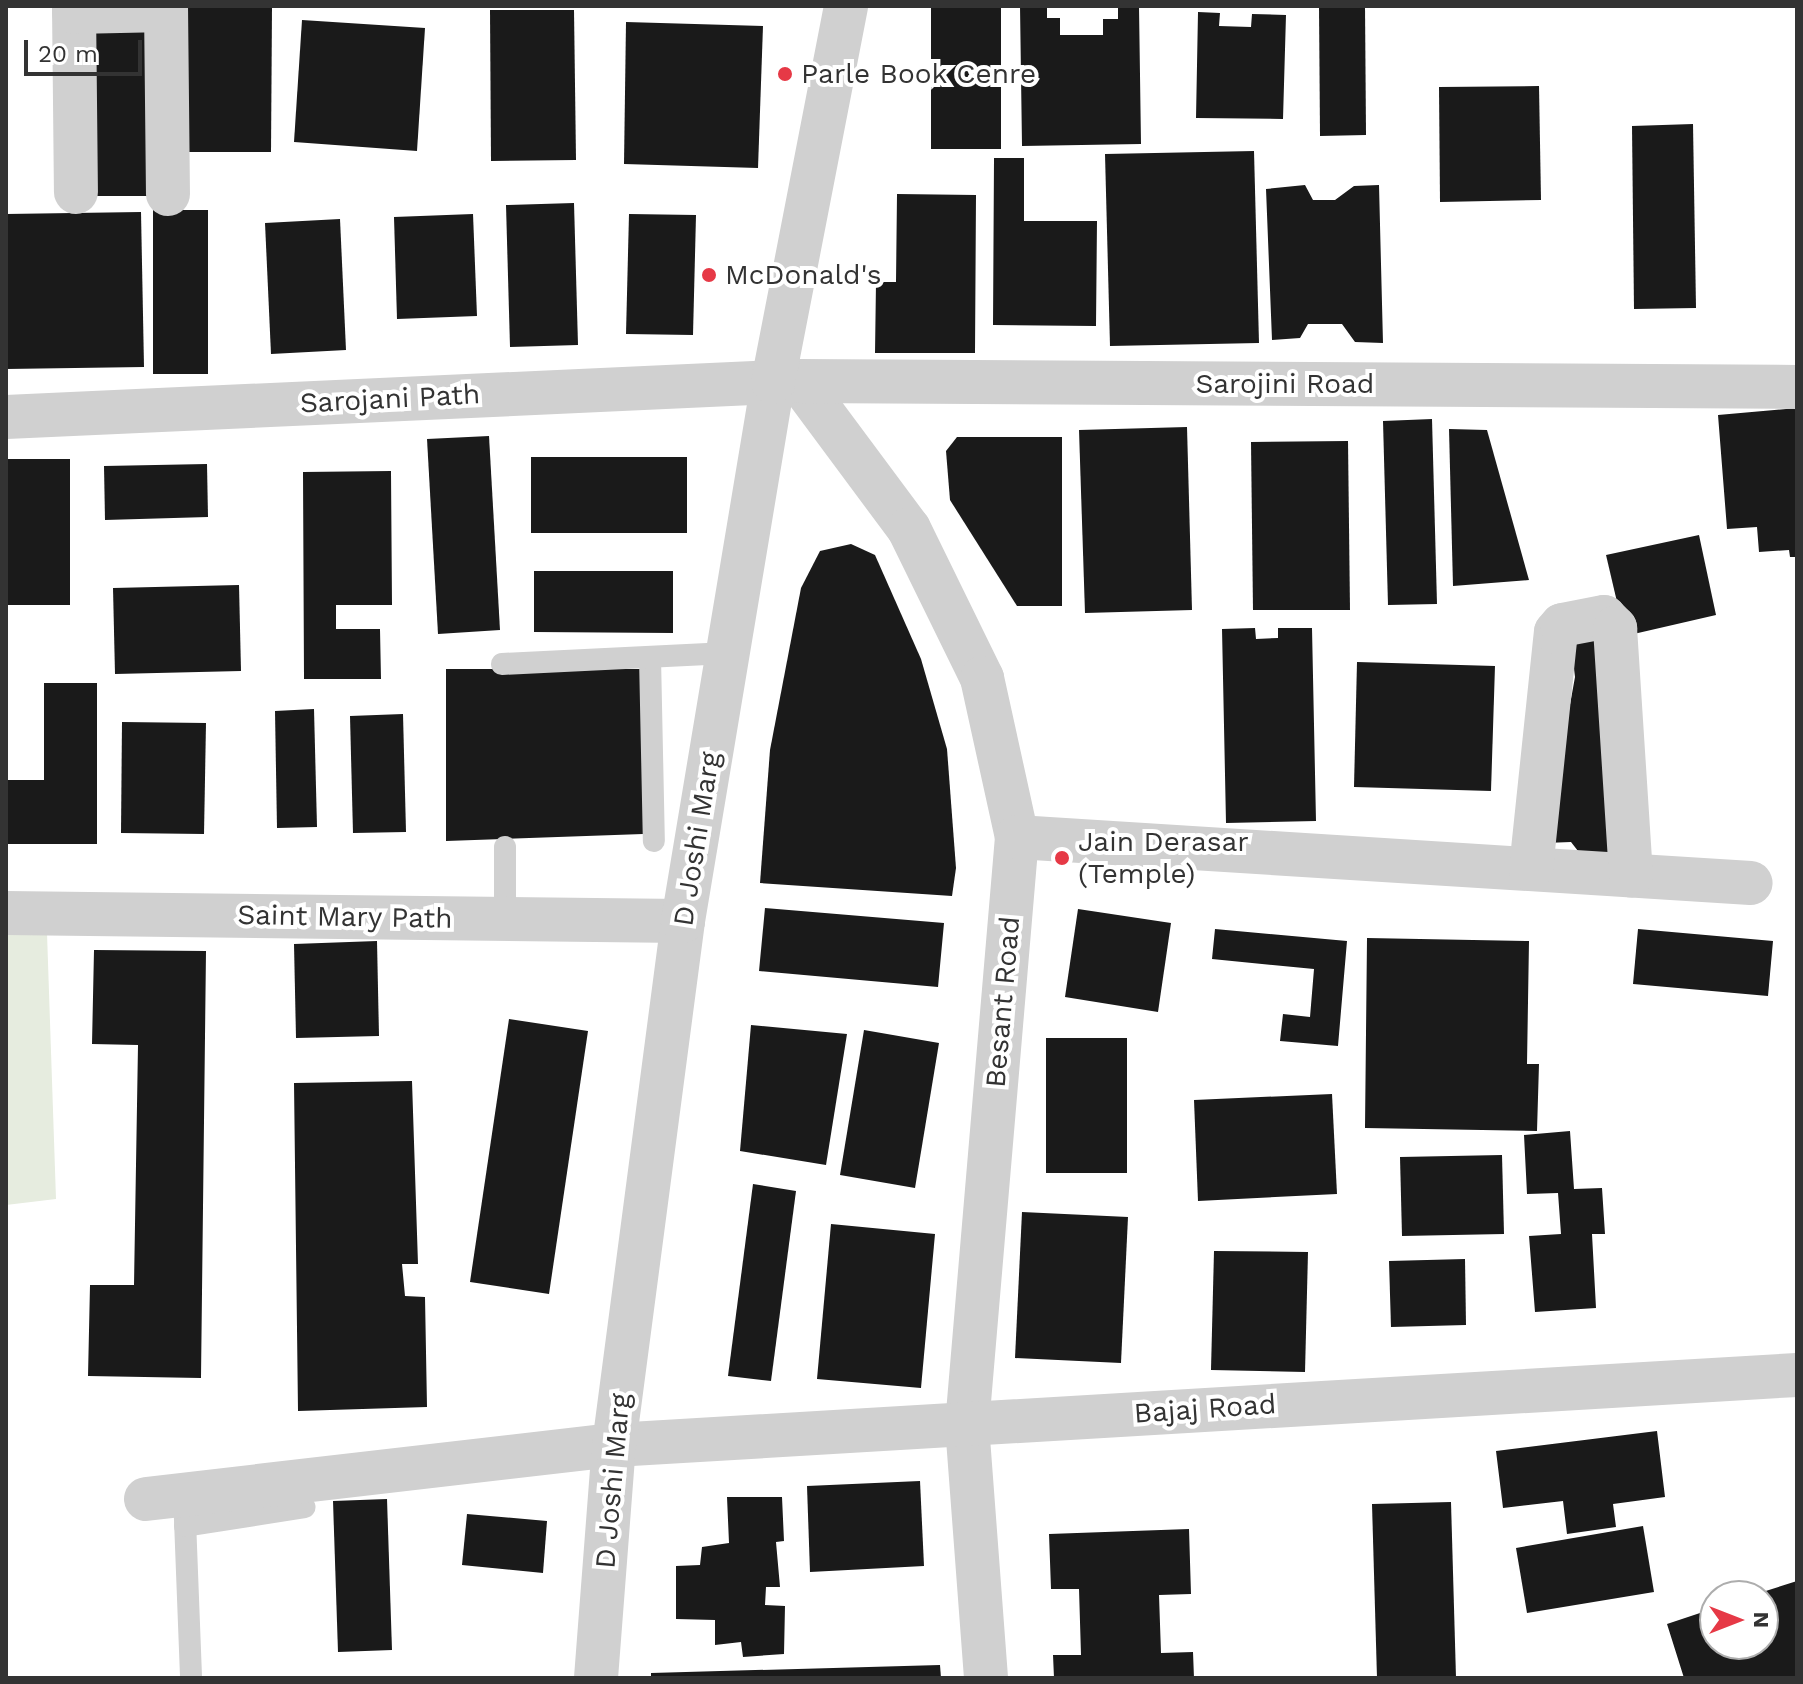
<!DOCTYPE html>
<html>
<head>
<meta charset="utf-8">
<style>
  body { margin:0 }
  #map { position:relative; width:1803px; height:1684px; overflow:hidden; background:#fff; font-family:"Work Sans",sans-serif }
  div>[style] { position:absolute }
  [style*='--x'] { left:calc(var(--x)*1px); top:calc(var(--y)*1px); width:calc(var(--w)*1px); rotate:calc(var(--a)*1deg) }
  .green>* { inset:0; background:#e6ecdf }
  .building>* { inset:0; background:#1a1a1a }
  .lane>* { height:22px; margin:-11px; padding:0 11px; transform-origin:11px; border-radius:11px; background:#d0d0d0 }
  .street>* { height:44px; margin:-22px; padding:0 22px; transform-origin:22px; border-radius:22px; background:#d0d0d0 }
  .dots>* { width:22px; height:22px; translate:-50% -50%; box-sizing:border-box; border:4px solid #fff; border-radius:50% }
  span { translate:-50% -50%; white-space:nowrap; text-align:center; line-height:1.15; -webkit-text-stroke:8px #fff; paint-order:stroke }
  .poi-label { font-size:28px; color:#333 }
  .left { translate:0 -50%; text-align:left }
  .street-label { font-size:28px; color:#333 }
  .frame { position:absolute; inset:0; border:8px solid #333; pointer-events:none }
  .north { position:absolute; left:1699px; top:1580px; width:80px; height:80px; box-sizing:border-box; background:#fff; border:2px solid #adadad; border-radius:50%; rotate:90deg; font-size:22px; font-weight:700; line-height:32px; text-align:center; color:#333 }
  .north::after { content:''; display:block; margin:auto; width:28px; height:36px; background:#e63946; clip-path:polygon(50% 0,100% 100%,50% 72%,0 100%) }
  .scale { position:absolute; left:24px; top:40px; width:118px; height:36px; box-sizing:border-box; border:4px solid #333; border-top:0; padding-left:10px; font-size:24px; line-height:28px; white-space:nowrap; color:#333; -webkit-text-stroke:6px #fff; paint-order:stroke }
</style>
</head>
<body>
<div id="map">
  <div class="green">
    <i style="clip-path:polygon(47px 933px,56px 1199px,6px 1205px,6px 934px)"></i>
  </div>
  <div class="building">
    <i style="clip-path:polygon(185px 6px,272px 7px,271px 152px,183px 152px)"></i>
    <i style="clip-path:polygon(931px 6px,1001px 6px,1001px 149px,931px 149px)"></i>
    <i style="clip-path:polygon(1020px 6px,1047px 6px,1047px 18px,1060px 18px,1060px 35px,1103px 35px,1103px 19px,1118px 19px,1118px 6px,1139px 6px,1141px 144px,1022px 146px)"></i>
    <i style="clip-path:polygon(1319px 6px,1365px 6px,1366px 135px,1320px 136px)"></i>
    <i style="clip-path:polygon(490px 10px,574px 10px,576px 160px,491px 161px)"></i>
    <i style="clip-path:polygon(1198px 12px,1220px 13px,1219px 26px,1251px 27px,1252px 14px,1286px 15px,1283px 119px,1196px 118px)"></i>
    <i style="clip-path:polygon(81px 17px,165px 17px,165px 196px,81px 196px)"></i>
    <i style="clip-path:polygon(302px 20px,425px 28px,417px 151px,294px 142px)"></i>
    <i style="clip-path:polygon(626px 22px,763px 26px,758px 168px,624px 164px)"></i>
    <i style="clip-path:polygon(1539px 86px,1541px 200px,1440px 202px,1439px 87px)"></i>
    <i style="clip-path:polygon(1693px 124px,1696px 308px,1634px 309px,1632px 126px)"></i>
    <i style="clip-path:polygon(1254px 151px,1259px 343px,1110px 346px,1105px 154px)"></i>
    <i style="clip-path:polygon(994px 158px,1024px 158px,1024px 221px,1097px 221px,1096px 326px,993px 325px)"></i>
    <i style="clip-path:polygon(1305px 185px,1313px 200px,1335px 200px,1354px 186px,1379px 185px,1383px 343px,1355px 342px,1342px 324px,1308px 324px,1300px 338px,1272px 340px,1266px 189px)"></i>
    <i style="clip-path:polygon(897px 194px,976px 195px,975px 353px,875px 353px,876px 282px,896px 282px)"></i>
    <i style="clip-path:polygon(574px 203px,578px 345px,510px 347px,506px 205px)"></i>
    <i style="clip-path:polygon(153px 210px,208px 210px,208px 374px,153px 374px)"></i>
    <i style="clip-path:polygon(141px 212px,144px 367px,6px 369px,6px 214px)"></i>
    <i style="clip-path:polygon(473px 214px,477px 316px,397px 319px,394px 217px)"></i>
    <i style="clip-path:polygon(629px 214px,696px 215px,693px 335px,626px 334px)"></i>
    <i style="clip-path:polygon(340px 219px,346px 350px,271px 354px,265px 223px)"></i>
    <i style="clip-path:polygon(1797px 408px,1797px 557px,1790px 557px,1789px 550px,1759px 552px,1757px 527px,1727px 529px,1718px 415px)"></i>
    <i style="clip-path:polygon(1432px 419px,1437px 604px,1388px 605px,1383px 421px)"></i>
    <i style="clip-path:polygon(1187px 427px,1192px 610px,1085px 613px,1079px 430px)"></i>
    <i style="clip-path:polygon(1449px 429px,1487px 430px,1529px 580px,1453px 586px)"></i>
    <i style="clip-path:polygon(489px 436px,500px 630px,438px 634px,427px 439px)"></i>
    <i style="clip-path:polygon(957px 437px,1062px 437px,1062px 606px,1017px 606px,950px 500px,946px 451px)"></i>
    <i style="clip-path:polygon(1348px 441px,1350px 610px,1253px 610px,1251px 442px)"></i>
    <i style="clip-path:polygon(531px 457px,687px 457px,687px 533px,531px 533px)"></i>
    <i style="clip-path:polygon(6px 459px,70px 459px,70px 605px,6px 605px)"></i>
    <i style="clip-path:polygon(207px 464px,208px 517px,105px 520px,104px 466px)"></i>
    <i style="clip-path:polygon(391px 471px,392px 605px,336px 605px,336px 629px,380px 629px,381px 679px,304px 679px,303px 472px)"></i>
    <i style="clip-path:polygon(1699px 535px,1716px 615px,1625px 636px,1606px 555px)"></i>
    <i style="clip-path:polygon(851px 544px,875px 555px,921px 659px,947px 749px,956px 868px,952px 896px,760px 883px,770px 750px,801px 588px,820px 551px)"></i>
    <i style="clip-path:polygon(534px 571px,673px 571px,673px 633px,534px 632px)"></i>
    <i style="clip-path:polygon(239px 585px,241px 671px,115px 674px,113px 588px)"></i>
    <i style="clip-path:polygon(1606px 624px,1622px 854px,1585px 860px,1571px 842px,1545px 843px,1575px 677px,1570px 634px)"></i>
    <i style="clip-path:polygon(1255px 628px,1256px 639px,1278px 638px,1278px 628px,1312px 628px,1316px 821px,1226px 823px,1222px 629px)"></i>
    <i style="clip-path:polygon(1357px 662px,1495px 666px,1491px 791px,1354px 787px)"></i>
    <i style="clip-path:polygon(446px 669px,645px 669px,643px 834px,446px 841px)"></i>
    <i style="clip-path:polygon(44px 683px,97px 683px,97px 844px,6px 844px,6px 780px,44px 780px)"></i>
    <i style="clip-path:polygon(314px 709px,317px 827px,277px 828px,275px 711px)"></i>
    <i style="clip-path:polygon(403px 714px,406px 832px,353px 833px,350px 716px)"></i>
    <i style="clip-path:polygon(122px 722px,206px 723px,204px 834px,121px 833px)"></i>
    <i style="clip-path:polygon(765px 908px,944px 923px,938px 987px,759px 971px)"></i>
    <i style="clip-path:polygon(1078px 909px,1171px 923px,1158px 1012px,1065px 997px)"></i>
    <i style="clip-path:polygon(1215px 929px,1347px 941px,1338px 1046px,1280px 1041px,1283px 1014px,1310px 1017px,1314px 969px,1212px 959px)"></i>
    <i style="clip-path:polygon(1638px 929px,1773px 941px,1768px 996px,1633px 984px)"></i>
    <i style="clip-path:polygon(1367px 938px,1529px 941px,1527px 1064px,1539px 1064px,1537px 1131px,1365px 1128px)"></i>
    <i style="clip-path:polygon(377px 941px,379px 1036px,296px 1038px,294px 944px)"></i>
    <i style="clip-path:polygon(94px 950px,206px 951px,201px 1378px,88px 1376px,90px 1285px,134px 1285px,138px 1045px,92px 1044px)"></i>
    <i style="clip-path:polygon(509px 1019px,588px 1031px,549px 1294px,470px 1282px)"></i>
    <i style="clip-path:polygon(751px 1025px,847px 1034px,826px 1165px,740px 1151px)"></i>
    <i style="clip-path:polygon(864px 1030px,939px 1043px,915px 1188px,840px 1175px)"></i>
    <i style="clip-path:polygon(1046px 1038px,1127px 1038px,1127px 1173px,1046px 1173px)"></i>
    <i style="clip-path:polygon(412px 1081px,418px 1264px,402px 1264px,405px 1296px,425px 1297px,427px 1407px,298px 1411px,294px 1083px)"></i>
    <i style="clip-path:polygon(1332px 1094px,1337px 1194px,1198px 1201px,1194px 1100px)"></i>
    <i style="clip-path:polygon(1570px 1131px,1574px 1189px,1602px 1188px,1605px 1234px,1592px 1234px,1596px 1308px,1535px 1312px,1529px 1236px,1561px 1234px,1558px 1193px,1527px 1194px,1524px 1135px)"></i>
    <i style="clip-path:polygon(1502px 1155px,1504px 1234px,1402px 1236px,1400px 1157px)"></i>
    <i style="clip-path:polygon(753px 1184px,796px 1191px,771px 1381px,728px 1376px)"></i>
    <i style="clip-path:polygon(1022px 1212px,1128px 1217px,1121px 1363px,1015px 1358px)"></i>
    <i style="clip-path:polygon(831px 1224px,935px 1234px,921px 1388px,817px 1379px)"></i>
    <i style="clip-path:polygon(1214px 1251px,1308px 1252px,1305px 1372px,1211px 1370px)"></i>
    <i style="clip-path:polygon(1465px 1259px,1466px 1325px,1391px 1327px,1389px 1261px)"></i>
    <i style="clip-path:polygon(1657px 1431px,1665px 1497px,1613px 1504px,1616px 1527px,1567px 1534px,1563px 1501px,1503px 1508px,1496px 1451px)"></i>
    <i style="clip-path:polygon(920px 1481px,924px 1566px,810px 1572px,807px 1486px)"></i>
    <i style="clip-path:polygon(727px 1497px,782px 1497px,784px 1541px,776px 1542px,780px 1587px,766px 1587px,765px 1605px,785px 1606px,784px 1654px,743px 1657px,741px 1642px,715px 1645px,715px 1620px,676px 1619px,676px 1566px,700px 1565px,702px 1547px,729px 1543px)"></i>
    <i style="clip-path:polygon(387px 1499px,392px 1650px,338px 1652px,333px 1501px)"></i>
    <i style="clip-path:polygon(1451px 1502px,1456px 1678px,1377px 1678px,1372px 1504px)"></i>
    <i style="clip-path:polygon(467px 1514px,547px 1521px,543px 1573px,462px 1565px)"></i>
    <i style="clip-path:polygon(1643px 1526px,1654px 1592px,1527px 1613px,1516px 1548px)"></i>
    <i style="clip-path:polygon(1189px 1529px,1191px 1594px,1159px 1595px,1161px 1653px,1193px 1652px,1194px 1678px,1054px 1678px,1053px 1655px,1081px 1655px,1079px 1589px,1051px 1589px,1049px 1534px)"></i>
    <i style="clip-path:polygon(1797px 1581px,1797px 1678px,1684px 1678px,1667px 1624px,1715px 1608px,1715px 1644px,1763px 1644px,1763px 1596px,1753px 1595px)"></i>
    <i style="clip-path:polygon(940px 1665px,941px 1678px,651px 1678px,651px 1673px)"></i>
  </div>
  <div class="lane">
    <i style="--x:650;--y:657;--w:184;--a:88.8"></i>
    <i style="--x:502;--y:664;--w:226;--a:-2.8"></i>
    <i style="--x:505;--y:847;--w:72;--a:90"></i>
    <i style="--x:184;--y:1494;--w:184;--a:87.8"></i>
    <i style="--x:185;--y:1526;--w:121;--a:-9"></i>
  </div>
  <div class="street">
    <i style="--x:74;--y:6;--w:186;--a:89.4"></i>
    <i style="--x:166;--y:6;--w:188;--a:89.4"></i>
    <i style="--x:74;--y:12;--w:92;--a:-1.2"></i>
    <i style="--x:799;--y:381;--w:184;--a:53.4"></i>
    <i style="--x:909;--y:529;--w:166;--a:63.9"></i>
    <i style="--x:982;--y:678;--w:163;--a:77.6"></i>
    <i style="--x:1017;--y:837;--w:590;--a:94.86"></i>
    <i style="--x:967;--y:1425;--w:254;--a:85.7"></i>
    <i style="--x:6;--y:417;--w:794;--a:-2.6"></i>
    <i style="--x:799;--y:381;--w:998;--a:0.34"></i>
    <i style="--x:1017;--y:837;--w:735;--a:3.59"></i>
    <i style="--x:1531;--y:869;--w:238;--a:-84"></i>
    <i style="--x:1556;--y:632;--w:9;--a:-49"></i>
    <i style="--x:1562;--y:625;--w:43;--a:-10.8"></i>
    <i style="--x:1604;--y:617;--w:16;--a:45"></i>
    <i style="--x:1615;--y:628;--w:248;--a:86.3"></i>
    <i style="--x:6;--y:913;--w:677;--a:0.68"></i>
    <i style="--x:146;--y:1499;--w:471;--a:-6.6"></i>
    <i style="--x:614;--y:1445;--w:1185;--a:-3.39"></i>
    <i style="--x:596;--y:1678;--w:234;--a:-85.6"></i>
    <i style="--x:614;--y:1445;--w:529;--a:-82.5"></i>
    <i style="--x:683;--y:921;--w:546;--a:-80.52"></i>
    <i style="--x:773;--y:382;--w:383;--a:-79"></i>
  </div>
  <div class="dots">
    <i style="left:785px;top:74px;background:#e63946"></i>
    <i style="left:709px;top:275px;background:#e63946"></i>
    <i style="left:1062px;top:858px;background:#e63946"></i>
  </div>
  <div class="poi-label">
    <span class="left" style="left:801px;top:74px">Parle Book Cenre</span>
    <span class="left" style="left:725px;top:275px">McDonald's</span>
    <span class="left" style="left:1078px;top:858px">Jain Derasar<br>(Temple)</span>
  </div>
  <div class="street-label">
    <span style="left:1285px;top:384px">Sarojini Road</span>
    <span style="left:390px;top:399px;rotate:-3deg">Sarojani Path</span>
    <span style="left:697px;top:839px;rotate:-81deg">D Joshi Marg</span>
    <span style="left:345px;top:917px;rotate:1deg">Saint Mary Path</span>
    <span style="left:1003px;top:1002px;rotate:-85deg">Besant Road</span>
    <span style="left:1205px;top:1409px;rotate:-4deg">Bajaj Road</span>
    <span style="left:613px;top:1481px;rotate:-85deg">D Joshi Marg</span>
  </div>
  <div class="frame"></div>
  <div class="north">N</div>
  <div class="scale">20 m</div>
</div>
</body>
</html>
